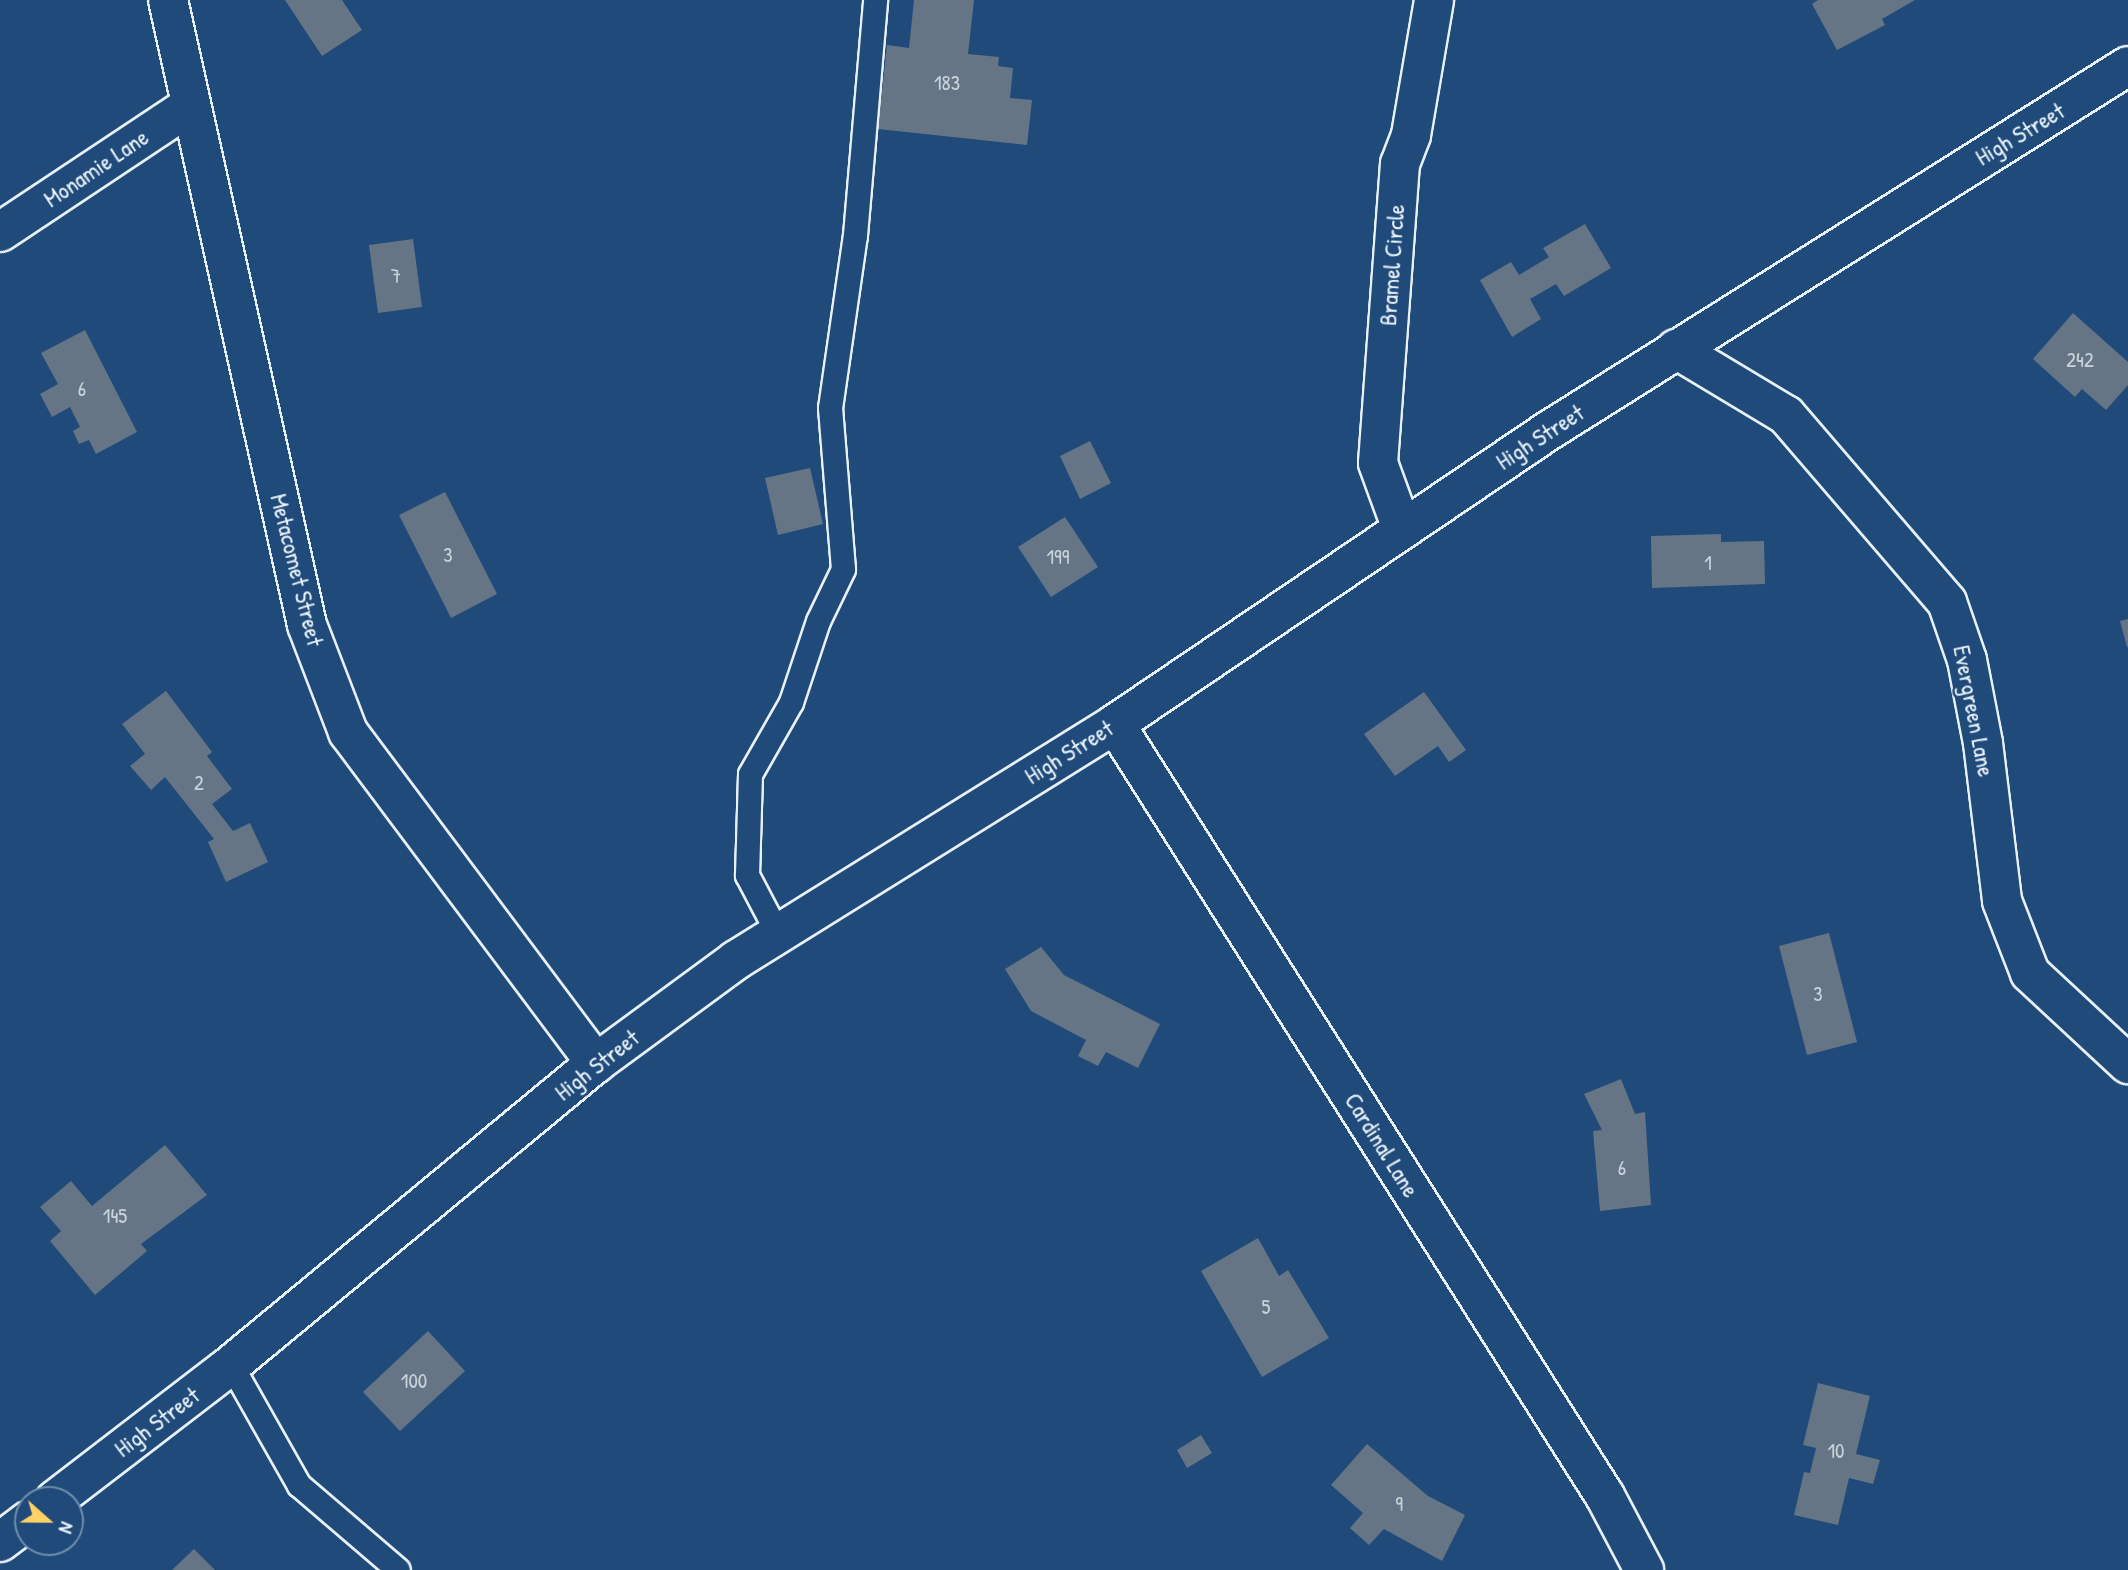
<!DOCTYPE html>
<html>
<head>
<meta charset="utf-8">
<style>
  body { margin:0 }
  #map { position:relative; width:2128px; height:1570px; overflow:hidden; background:#1f4a7a; font-family:"Patrick Hand",sans-serif }
  div>[style] { position:absolute }
  [style*='--x'] { left:calc(var(--x)*1px); top:calc(var(--y)*1px); width:calc(var(--w)*1px); rotate:calc(var(--a)*1deg) }
  .building>* { inset:0; background:#667585 }
  .roads { filter:drop-shadow(2px 0 #e8f1f8) drop-shadow(-2px 0 #e8f1f8) drop-shadow(0 2px #e8f1f8) drop-shadow(0 -2px #e8f1f8) }
  .service>* { height:23px; margin:-11.5px; padding:0 11.5px; transform-origin:11.5px; border-radius:11.5px; background:#1f4a7a }
  .minor>* { height:38px; margin:-19px; padding:0 19px; transform-origin:19px; border-radius:19px; background:#1f4a7a }
  .tertiary>* { height:38px; margin:-19px; padding:0 19px; transform-origin:19px; border-radius:19px; background:#1f4a7a }
  span { translate:-50% -50%; white-space:nowrap; text-align:center; line-height:1.15; -webkit-text-stroke:5px #1f4a7a; paint-order:stroke }
  .number-label { font-size:21px; color:#c8d2db }
  .number-label span { -webkit-text-stroke-width:0 }
  .street-label { font-size:24px; color:#e8f1f8 }
  .north { position:absolute; left:14px; top:1486px; width:70px; height:70px; box-sizing:border-box; background:#1f4a7a; border:2px solid #6f8dac; border-radius:50%; rotate:111deg; font-size:19px; font-weight:700; line-height:28px; text-align:center; color:#e8f1f8 }
  .north::after { content:''; display:block; margin:auto; width:24px; height:32px; background:#ffd166; clip-path:polygon(50% 0,100% 100%,50% 72%,0 100%) }
</style>
</head>
<body>
<div id="map">
  <div class="building">
    <i style="clip-path:polygon(285px 0,342px 0,362px 30px,322px 56px)"></i>
    <i style="clip-path:polygon(914px 0,974px 0,968px 54px,999px 57px,998px 66px,1013px 68px,1010px 98px,1032px 100px,1027px 145px,878px 129px,887px 45px,909px 48px)"></i>
    <i style="clip-path:polygon(1818px 0,1915px 0,1882px 19px,1885px 25px,1837px 50px,1812px 4px)"></i>
    <i style="clip-path:polygon(1585px 224px,1611px 268px,1564px 296px,1556px 284px,1530px 299px,1541px 319px,1512px 337px,1480px 280px,1511px 262px,1519px 275px,1549px 257px,1543px 248px)"></i>
    <i style="clip-path:polygon(413px 239px,422px 307px,378px 313px,369px 245px)"></i>
    <i style="clip-path:polygon(2073px 313px,2128px 362px,2128px 385px,2106px 410px,2082px 389px,2075px 397px,2033px 359px)"></i>
    <i style="clip-path:polygon(85px 330px,137px 432px,96px 454px,89px 440px,79px 444px,73px 431px,80px 427px,70px 407px,52px 417px,40px 394px,58px 384px,41px 353px)"></i>
    <i style="clip-path:polygon(1090px 441px,1111px 483px,1080px 499px,1060px 456px)"></i>
    <i style="clip-path:polygon(810px 468px,823px 524px,778px 535px,765px 478px)"></i>
    <i style="clip-path:polygon(445px 492px,497px 594px,451px 618px,399px 515px)"></i>
    <i style="clip-path:polygon(1065px 517px,1098px 567px,1051px 597px,1018px 547px)"></i>
    <i style="clip-path:polygon(1721px 534px,1721px 542px,1764px 541px,1765px 584px,1652px 588px,1651px 536px)"></i>
    <i style="clip-path:polygon(2128px 619px,2128px 647px,2127px 647px,2120px 621px)"></i>
    <i style="clip-path:polygon(166px 691px,212px 752px,207px 756px,232px 789px,212px 804px,233px 831px,250px 823px,268px 862px,226px 882px,208px 842px,214px 839px,165px 777px,151px 790px,130px 766px,145px 754px,122px 724px)"></i>
    <i style="clip-path:polygon(1424px 692px,1466px 750px,1449px 762px,1438px 746px,1395px 776px,1364px 734px)"></i>
    <i style="clip-path:polygon(1829px 933px,1857px 1042px,1807px 1055px,1779px 946px)"></i>
    <i style="clip-path:polygon(1041px 947px,1064px 975px,1160px 1024px,1138px 1068px,1106px 1052px,1098px 1066px,1078px 1056px,1086px 1040px,1031px 1011px,1005px 969px)"></i>
    <i style="clip-path:polygon(1621px 1079px,1635px 1114px,1645px 1112px,1651px 1205px,1600px 1211px,1593px 1131px,1602px 1130px,1584px 1094px)"></i>
    <i style="clip-path:polygon(165px 1145px,207px 1195px,141px 1244px,147px 1251px,95px 1295px,50px 1241px,61px 1231px,40px 1207px,71px 1181px,92px 1206px)"></i>
    <i style="clip-path:polygon(1258px 1238px,1279px 1276px,1288px 1270px,1329px 1338px,1262px 1377px,1201px 1271px)"></i>
    <i style="clip-path:polygon(428px 1331px,465px 1371px,400px 1431px,363px 1392px)"></i>
    <i style="clip-path:polygon(1818px 1383px,1870px 1396px,1856px 1454px,1880px 1460px,1873px 1484px,1849px 1478px,1838px 1525px,1794px 1515px,1804px 1472px,1810px 1473px,1816px 1448px,1803px 1445px)"></i>
    <i style="clip-path:polygon(1201px 1435px,1212px 1453px,1187px 1468px,1177px 1450px)"></i>
    <i style="clip-path:polygon(1367px 1444px,1428px 1496px,1465px 1515px,1442px 1561px,1384px 1529px,1369px 1545px,1350px 1528px,1363px 1513px,1331px 1485px)"></i>
    <i style="clip-path:polygon(194px 1549px,215px 1570px,172px 1570px)"></i>
  </div>
  <div class="roads">
    <div class="service">
      <i style="--x:778;--y:934;--w:67;--a:-117.7"></i>
      <i style="--x:747;--y:875;--w:101;--a:-88.3"></i>
      <i style="--x:750;--y:774;--w:83;--a:-60.3"></i>
      <i style="--x:791;--y:702;--w:85;--a:-71.6"></i>
      <i style="--x:818;--y:621;--w:58;--a:-64.3"></i>
      <i style="--x:843;--y:569;--w:162;--a:-94.6"></i>
      <i style="--x:830;--y:408;--w:175;--a:-81.8"></i>
      <i style="--x:855;--y:235;--w:236;--a:-85.1"></i>
      <i style="--x:231;--y:1365;--w:138;--a:60.5"></i>
      <i style="--x:299;--y:1485;--w:130;--a:40.6"></i>
    </div>
    <div class="minor">
      <i style="--x:168;--y:0;--w:640;--a:77.46"></i>
      <i style="--x:307;--y:625;--w:115;--a:69"></i>
      <i style="--x:348;--y:732;--w:414;--a:53.2"></i>
      <i style="--x:0;--y:232;--w:229;--a:-33.6"></i>
      <i style="--x:1676;--y:349;--w:128;--a:31"></i>
      <i style="--x:1786;--y:415;--w:247;--a:49.3"></i>
      <i style="--x:1947;--y:602;--w:61;--a:71"></i>
      <i style="--x:1967;--y:660;--w:85;--a:79.1"></i>
      <i style="--x:1983;--y:743;--w:159;--a:83.1"></i>
      <i style="--x:2002;--y:901;--w:77;--a:68.7"></i>
      <i style="--x:2030;--y:973;--w:134;--a:42.9"></i>
      <i style="--x:1402;--y:529;--w:70;--a:-110"></i>
      <i style="--x:1378;--y:463;--w:300;--a:-85.8"></i>
      <i style="--x:1400;--y:164;--w:31;--a:-69"></i>
      <i style="--x:1411;--y:135;--w:137;--a:-80.3"></i>
      <i style="--x:1115;--y:724;--w:914;--a:57.6"></i>
      <i style="--x:1605;--y:1496;--w:84;--a:62.2"></i>
    </div>
    <div class="tertiary">
      <i style="--x:55;--y:1500;--w:215;--a:-37.5"></i>
      <i style="--x:226;--y:1369;--w:480;--a:-39.6"></i>
      <i style="--x:596;--y:1063;--w:174;--a:-36.3"></i>
      <i style="--x:736;--y:960;--w:446;--a:-31.9"></i>
      <i style="--x:1115;--y:724;--w:523;--a:-34.09"></i>
      <i style="--x:1548;--y:431;--w:685;--a:-32.18"></i>
      <i style="--x:0;--y:1542;--w:35;--a:-37"></i>
    </div>
  </div>
  <div class="number-label">
    <span style="left:947px;top:83px">183</span>
    <span style="left:396px;top:276px">7</span>
    <span style="left:2080px;top:360px">242</span>
    <span style="left:82px;top:389px">6</span>
    <span style="left:448px;top:555px">3</span>
    <span style="left:1058px;top:557px">199</span>
    <span style="left:1708px;top:563px">1</span>
    <span style="left:199px;top:783px">2</span>
    <span style="left:1818px;top:994px">3</span>
    <span style="left:1622px;top:1168px">6</span>
    <span style="left:115px;top:1216px">145</span>
    <span style="left:1266px;top:1307px">5</span>
    <span style="left:414px;top:1381px">100</span>
    <span style="left:1836px;top:1451px">10</span>
    <span style="left:1399px;top:1504px">9</span>
  </div>
  <div class="street-label">
    <span style="left:2020px;top:134px;rotate:-31deg">High Street</span>
    <span style="left:96px;top:168px;rotate:-34deg">Monamie Lane</span>
    <span style="left:1392px;top:265px;rotate:-86deg">Bramel Circle</span>
    <span style="left:1540px;top:437px;rotate:-33deg">High Street</span>
    <span style="left:297px;top:570px;rotate:76deg">Metacomet Street</span>
    <span style="left:1974px;top:711px;rotate:79deg">Evergreen Lane</span>
    <span style="left:1069px;top:752px;rotate:-32deg">High Street</span>
    <span style="left:597px;top:1065px;rotate:-38deg">High Street</span>
    <span style="left:1382px;top:1145px;rotate:58deg">Cardinal Lane</span>
    <span style="left:157px;top:1422px;rotate:-37deg">High Street</span>
  </div>
  <div class="north">N</div>
</div>
</body>
</html>
